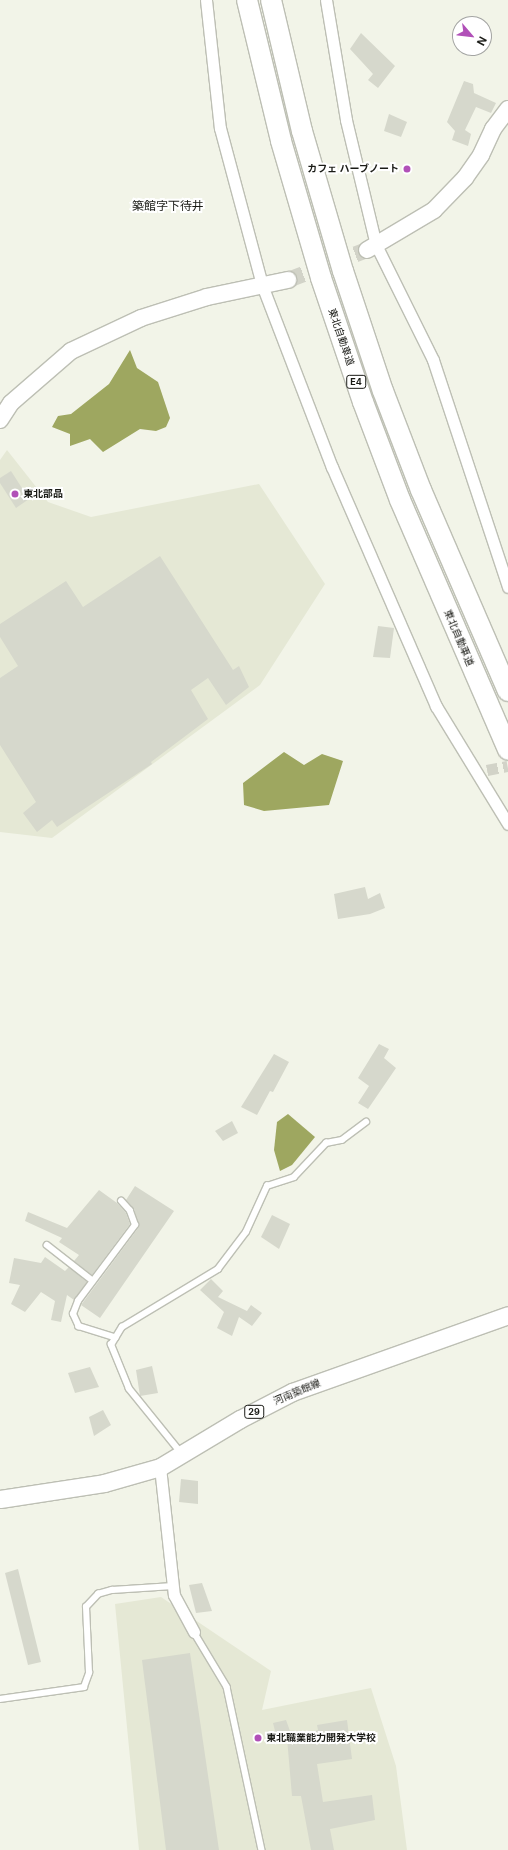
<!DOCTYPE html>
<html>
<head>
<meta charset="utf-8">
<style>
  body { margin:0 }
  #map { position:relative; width:508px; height:1850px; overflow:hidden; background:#f2f4e8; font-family:Inter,"Noto Sans JP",sans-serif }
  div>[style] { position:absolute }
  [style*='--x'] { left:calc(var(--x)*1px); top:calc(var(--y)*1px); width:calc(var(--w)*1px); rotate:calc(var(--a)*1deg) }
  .built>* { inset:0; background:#e5e8d5 }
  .water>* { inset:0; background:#9ea760 }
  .building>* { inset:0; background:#d6d8cc }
  .street-tunnel>* { height:11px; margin-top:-5.5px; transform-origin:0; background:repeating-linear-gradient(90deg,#d2d3c8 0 11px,transparent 0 16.5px) }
  .secondary-tunnel>* { height:16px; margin-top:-8px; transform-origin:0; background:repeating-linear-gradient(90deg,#d2d3c8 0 16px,transparent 0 24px) }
  .roads { filter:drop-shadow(1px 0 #bdbfb4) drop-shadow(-1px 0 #bdbfb4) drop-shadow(0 1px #bdbfb4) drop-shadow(0 -1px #bdbfb4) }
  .lane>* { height:5.5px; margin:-2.75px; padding:0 2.75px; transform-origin:2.75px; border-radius:2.75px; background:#fff }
  .street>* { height:11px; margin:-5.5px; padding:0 5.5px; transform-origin:5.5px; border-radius:5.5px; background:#fff }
  .secondary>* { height:16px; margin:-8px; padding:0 8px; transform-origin:8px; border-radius:8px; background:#fff }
  .primary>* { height:17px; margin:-8.5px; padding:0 8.5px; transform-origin:8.5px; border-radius:8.5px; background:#fff }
  .highway>* { height:20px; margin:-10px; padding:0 10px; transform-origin:10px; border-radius:10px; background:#fff }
  .dots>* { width:11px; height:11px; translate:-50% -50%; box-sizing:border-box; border:2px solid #fff; border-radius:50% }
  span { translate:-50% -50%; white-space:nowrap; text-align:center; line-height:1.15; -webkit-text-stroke:4px #fff; paint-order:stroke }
  .shield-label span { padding:1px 3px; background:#fff; border:1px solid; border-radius:3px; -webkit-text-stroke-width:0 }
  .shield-label { font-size:9px; color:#1a1b16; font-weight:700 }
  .poi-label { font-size:10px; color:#1a1b16; font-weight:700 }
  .right { translate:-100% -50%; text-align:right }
  .left { translate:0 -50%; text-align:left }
  .street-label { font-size:10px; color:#1a1b16 }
  .quarter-label { font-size:12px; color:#1a1b16 }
  .north { position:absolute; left:452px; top:16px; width:40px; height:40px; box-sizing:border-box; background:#fff; border:1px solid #a3a4a2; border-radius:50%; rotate:118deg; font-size:11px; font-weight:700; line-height:16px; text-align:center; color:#1a1b16 }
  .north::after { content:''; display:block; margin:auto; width:14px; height:18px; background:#b150b8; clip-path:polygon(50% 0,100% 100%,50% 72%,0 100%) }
</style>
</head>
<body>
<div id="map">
  <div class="built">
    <i style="clip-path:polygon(7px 450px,48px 502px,91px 517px,259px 484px,325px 584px,260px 685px,52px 838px,0 832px,0 460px)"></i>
    <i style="clip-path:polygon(161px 1597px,271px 1671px,262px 1710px,371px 1688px,396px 1766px,407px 1850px,139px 1850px,115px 1604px)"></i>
  </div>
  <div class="water">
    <i style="clip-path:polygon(130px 350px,137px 368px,158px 382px,170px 418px,166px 427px,156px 431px,140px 429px,103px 452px,90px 439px,70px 446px,70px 434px,52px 427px,58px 416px,71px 414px,109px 384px)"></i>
    <i style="clip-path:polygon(284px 752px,304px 765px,322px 754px,343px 761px,329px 805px,264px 811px,244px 805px,243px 783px)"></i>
    <i style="clip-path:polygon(288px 1114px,315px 1137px,292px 1165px,280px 1171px,274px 1150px,277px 1122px)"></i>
  </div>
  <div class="building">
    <i style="clip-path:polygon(361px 33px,395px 66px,378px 88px,368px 80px,373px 74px,350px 49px)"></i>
    <i style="clip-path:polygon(464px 81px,473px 84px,474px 93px,496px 103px,491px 113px,476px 107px,465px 130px,471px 134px,468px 146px,452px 140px,455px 131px,447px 122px)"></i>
    <i style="clip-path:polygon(389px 114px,407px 122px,401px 137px,384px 131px)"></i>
    <i style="clip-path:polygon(11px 471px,29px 499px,16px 508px,0 483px,0 478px)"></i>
    <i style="clip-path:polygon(160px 556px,233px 670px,239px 666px,249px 687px,226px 705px,208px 678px,191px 690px,208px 719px,151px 762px,152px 764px,57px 827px,52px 820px,37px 832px,23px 813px,36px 802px,0 745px,0 678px,18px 666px,0 637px,0 624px,66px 581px,83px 607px)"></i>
    <i style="clip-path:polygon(378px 626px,394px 628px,390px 658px,373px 657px)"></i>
    <i style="clip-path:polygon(365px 887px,368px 899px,380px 893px,385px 908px,370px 914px,338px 919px,334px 894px)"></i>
    <i style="clip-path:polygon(379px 1044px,389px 1049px,384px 1058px,396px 1068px,368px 1109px,358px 1103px,369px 1086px,358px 1078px)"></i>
    <i style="clip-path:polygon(274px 1054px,289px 1062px,273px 1092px,270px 1091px,257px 1115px,241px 1107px)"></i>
    <i style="clip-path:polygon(232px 1121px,238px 1133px,223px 1141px,215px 1131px)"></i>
    <i style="clip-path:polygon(135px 1186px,174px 1211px,100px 1318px,81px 1305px,139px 1227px,134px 1209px,126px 1200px)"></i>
    <i style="clip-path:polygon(99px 1190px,117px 1203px,126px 1213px,130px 1224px,92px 1275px,74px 1261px,79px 1255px,59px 1242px,62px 1238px,25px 1221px,28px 1212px,67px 1228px)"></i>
    <i style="clip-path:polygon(272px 1215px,290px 1224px,279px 1249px,261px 1237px)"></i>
    <i style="clip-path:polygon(45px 1257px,65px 1271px,69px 1267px,87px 1282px,74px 1300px,67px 1295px,61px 1322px,51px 1320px,55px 1301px,41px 1292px,25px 1312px,11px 1304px,20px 1285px,9px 1283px,14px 1258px,41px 1263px)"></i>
    <i style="clip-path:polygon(211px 1279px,223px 1291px,218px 1297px,247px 1311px,251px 1305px,262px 1313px,252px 1326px,239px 1317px,232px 1336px,217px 1328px,224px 1312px,200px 1290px)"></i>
    <i style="clip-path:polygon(152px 1366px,158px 1393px,140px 1396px,136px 1370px)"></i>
    <i style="clip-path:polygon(90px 1367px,99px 1387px,75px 1393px,68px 1373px)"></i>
    <i style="clip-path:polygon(103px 1410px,111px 1425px,94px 1436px,89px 1417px)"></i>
    <i style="clip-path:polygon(181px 1479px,198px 1481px,198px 1504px,179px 1502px)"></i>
    <i style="clip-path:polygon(18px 1569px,41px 1662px,28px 1665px,5px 1573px)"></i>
    <i style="clip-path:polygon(202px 1583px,212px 1611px,196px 1613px,189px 1585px)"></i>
    <i style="clip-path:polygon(190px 1653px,219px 1850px,166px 1850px,142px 1660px)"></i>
    <i style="clip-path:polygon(286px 1720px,290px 1731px,276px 1735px,273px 1723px)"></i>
    <i style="clip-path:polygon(347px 1720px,352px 1759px,317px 1764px,323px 1802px,372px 1795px,375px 1820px,330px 1829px,334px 1850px,311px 1850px,301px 1796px,292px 1796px,287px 1738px,318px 1730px,317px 1725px)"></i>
  </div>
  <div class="street-tunnel">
    <i style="--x:487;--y:770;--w:21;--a:-11"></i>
  </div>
  <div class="secondary-tunnel">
    <i style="--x:288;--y:280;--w:85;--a:-20.8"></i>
  </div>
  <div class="roads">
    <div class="lane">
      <i style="--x:47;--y:1245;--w:58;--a:38"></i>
      <i style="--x:116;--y:1338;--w:39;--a:-163"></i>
      <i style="--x:79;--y:1327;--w:14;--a:-115"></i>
      <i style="--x:73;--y:1314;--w:14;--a:-69"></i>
      <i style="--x:78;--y:1301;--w:95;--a:-53.1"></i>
      <i style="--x:135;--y:1225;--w:15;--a:-110"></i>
      <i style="--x:130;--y:1211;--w:13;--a:-132"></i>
      <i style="--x:180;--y:1452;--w:81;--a:-129"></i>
      <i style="--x:129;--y:1389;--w:48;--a:-112.2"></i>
      <i style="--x:111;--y:1345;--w:21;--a:-59"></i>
      <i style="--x:122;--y:1327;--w:112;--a:-31.1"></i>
      <i style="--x:218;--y:1269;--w:46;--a:-52.9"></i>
      <i style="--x:246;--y:1232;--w:51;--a:-65.5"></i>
      <i style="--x:267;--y:1186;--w:28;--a:-18"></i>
      <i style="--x:294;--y:1177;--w:47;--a:-46.7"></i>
      <i style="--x:326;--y:1143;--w:16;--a:-11"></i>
      <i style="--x:342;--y:1140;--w:30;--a:-37"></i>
      <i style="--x:194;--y:1632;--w:64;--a:59"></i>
      <i style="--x:227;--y:1687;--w:167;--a:77.9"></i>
      <i style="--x:0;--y:1699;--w:85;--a:-8.1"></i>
      <i style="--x:84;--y:1687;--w:15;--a:-70"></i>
      <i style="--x:89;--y:1673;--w:66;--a:-92.6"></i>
      <i style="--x:86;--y:1607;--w:18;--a:-47"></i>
      <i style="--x:98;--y:1594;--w:15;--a:-16"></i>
      <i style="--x:112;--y:1590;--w:61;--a:-3.8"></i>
    </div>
    <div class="street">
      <i style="--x:206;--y:0;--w:129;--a:83.8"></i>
      <i style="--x:220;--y:128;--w:163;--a:75"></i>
      <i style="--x:262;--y:285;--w:195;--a:69"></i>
      <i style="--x:332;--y:467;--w:261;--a:66.5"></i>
      <i style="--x:436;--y:706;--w:138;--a:58.6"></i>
      <i style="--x:326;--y:0;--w:122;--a:80.5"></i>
      <i style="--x:346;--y:120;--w:129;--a:76.5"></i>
      <i style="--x:376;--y:245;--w:128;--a:63.6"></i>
      <i style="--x:433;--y:360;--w:239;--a:71.7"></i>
      <i style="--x:160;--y:1467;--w:129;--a:83.8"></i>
      <i style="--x:174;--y:1595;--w:42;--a:61.6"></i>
    </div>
    <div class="secondary">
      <i style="--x:367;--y:250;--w:78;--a:-30.8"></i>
      <i style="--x:434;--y:210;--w:45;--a:-45.9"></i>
      <i style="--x:465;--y:178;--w:28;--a:-55"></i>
      <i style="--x:481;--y:155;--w:29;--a:-65"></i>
      <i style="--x:493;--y:129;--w:25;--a:-53"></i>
      <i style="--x:0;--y:420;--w:20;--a:-57"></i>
      <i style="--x:11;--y:403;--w:79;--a:-40.9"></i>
      <i style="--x:71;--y:351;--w:77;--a:-25.2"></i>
      <i style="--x:141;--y:318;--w:69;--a:-17.7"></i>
      <i style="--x:207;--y:297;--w:83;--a:-11.9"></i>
    </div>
    <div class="primary">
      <i style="--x:0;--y:1499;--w:105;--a:-8.7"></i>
      <i style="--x:104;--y:1483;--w:58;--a:-15.9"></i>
      <i style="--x:160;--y:1467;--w:93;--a:-31"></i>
      <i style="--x:240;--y:1419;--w:59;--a:-27.4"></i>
      <i style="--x:292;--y:1392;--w:229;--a:-19.6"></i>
    </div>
    <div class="highway">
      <i style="--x:247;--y:0;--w:145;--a:76.4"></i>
      <i style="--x:281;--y:141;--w:143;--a:73.7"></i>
      <i style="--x:321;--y:278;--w:131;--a:71.3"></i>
      <i style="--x:363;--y:402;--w:105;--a:69.3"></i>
      <i style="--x:400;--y:500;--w:272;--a:66.6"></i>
      <i style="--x:271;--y:0;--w:135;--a:76.7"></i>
      <i style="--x:302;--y:131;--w:146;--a:73.7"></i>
      <i style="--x:343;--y:271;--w:126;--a:71.6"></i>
      <i style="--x:383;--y:391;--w:106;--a:69"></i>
      <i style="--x:421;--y:490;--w:219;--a:66.6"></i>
    </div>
  </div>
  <div class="dots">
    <i style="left:407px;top:169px;background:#b150b8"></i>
    <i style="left:15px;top:494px;background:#b150b8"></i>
    <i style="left:258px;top:1738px;background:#b150b8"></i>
  </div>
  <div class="shield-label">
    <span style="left:356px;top:382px">E4</span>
    <span style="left:254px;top:1412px">29</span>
  </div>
  <div class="poi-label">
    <span class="right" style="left:399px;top:169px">カフェ ハーブノート</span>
    <span class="left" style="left:23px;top:494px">東北部品</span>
    <span class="left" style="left:266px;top:1738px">東北職業能力開発大学校</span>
  </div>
  <div class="street-label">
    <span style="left:341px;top:337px;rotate:71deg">東北自動車道</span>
    <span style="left:459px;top:638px;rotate:67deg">東北自動車道</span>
    <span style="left:297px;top:1392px;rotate:-23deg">河南築館線</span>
  </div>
  <div class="quarter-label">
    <span style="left:168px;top:206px">築館字下待井</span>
  </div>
  <div class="north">N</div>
</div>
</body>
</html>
